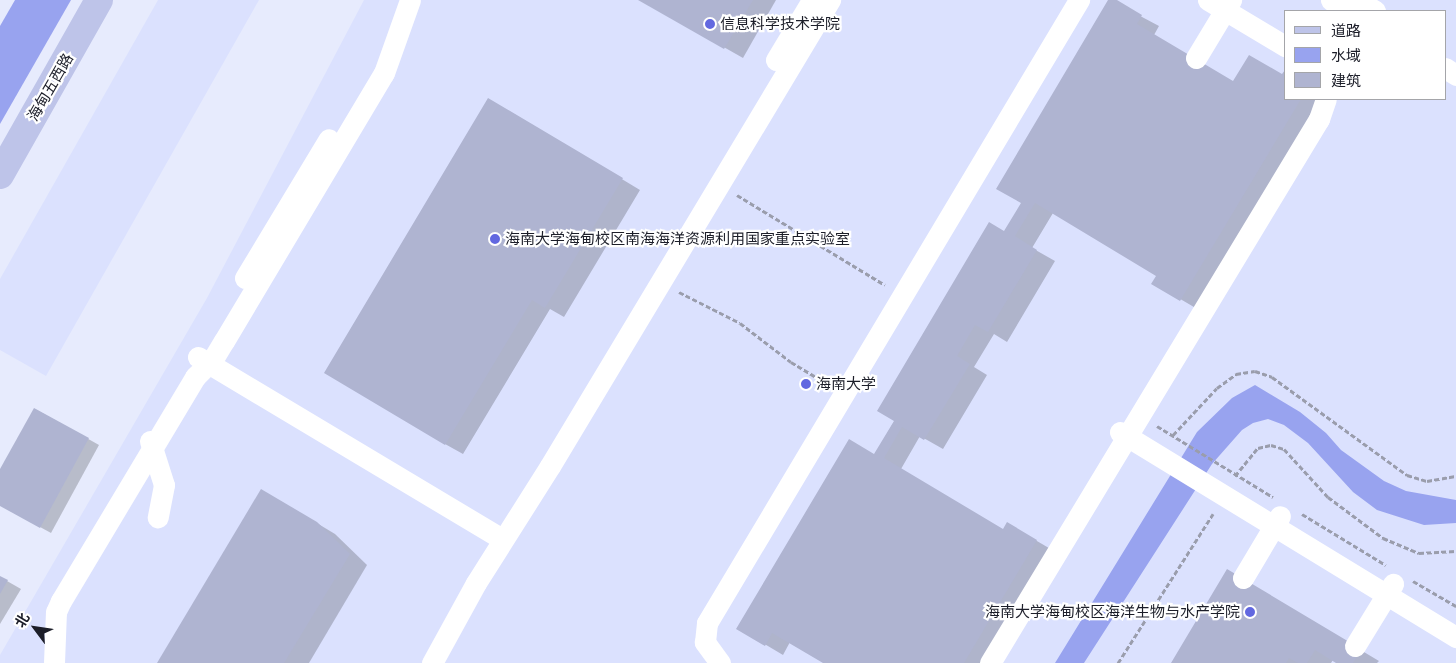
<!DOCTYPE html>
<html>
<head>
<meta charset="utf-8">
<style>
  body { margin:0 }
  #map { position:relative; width:1456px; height:663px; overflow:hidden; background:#e7ebfd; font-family:"IBM Plex Sans","Noto Sans SC",sans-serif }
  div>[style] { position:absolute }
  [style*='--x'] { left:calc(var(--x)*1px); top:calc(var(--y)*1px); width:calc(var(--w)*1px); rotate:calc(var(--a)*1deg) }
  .built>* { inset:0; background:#dbe1fe }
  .water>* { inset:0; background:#98a3ef }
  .shadow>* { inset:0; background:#0003 }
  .building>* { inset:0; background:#afb4d1 }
  .path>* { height:3px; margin-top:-1.5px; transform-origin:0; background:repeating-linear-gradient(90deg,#9a9dac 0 5px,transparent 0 7.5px) }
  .minor>* { height:21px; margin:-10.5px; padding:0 10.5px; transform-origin:10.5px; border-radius:10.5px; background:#fff }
  .primary>* { height:28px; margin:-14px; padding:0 14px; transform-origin:14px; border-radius:14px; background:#bec4e9 }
  .dots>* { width:14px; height:14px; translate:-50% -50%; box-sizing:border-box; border:2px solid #fff; border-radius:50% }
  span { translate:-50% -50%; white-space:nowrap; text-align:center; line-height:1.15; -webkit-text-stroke:4.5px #fff; paint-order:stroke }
  .poi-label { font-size:15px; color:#1c1e29 }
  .left { translate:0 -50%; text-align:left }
  .right { translate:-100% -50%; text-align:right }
  .street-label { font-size:15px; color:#1c1e29 }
  .legend { position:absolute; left:1284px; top:10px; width:162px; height:90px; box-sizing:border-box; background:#fff; border:1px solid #a4a5a9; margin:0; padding:6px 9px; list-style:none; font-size:15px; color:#1c1e29 }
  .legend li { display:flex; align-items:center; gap:10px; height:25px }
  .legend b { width:25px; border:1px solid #a4a5a9 }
  .north { position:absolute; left:10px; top:603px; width:50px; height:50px; -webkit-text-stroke:4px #fff; paint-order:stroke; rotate:301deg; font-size:14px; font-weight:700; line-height:20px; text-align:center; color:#1c1e29 }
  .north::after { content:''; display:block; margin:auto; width:18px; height:22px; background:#1c1e29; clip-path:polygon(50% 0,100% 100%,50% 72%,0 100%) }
</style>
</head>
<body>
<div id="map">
  <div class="built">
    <i style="clip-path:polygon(158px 0,259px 0,46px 376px,0 350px,0 279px)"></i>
    <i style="clip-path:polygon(evenodd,364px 0,1456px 0,1456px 663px,0 663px,0 655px,207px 298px,364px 0,1285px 11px,1445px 11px,1445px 99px,1285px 99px,1285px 11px)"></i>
  </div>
  <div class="water">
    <i style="clip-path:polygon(15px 0,71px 0,0 124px,0 26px)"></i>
    <i style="clip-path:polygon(1255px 385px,1300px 412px,1326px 433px,1341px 450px,1384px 481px,1406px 491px,1456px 500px,1456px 523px,1424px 525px,1377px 510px,1353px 492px,1308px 443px,1284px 425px,1268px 419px,1253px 423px,1242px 430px,1212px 464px,1084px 663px,1055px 663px,1197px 432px,1232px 398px)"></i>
  </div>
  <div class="shadow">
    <i style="clip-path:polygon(641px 0,776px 0,743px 58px)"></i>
    <i style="clip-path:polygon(1110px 0,1159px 26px,1154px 35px,1234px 83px,1285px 99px,1325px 99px,1199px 310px,1153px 283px,1158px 275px,1053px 213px,1032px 248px,1055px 261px,1007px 342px,994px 334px,974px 367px,987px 375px,943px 449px,920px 436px,901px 469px,1004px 531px,1008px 524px,1054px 551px,988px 663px,826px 663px,790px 642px,783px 655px,738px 628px,874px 456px,1022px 203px)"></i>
    <i style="clip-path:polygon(507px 110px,640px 190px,564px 317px,550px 309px,463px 454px,445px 444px)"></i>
    <i style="clip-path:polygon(35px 409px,99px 445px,51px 533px,0 505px,0 472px)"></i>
    <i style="clip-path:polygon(280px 501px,335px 534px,367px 565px,309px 663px,159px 663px)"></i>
    <i style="clip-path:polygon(0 577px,21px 589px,0 624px)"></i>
    <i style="clip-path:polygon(1245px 581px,1379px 661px,1377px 663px,1338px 663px,1333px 660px,1331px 663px,1172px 663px)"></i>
  </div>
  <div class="building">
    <i style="clip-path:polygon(638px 0,753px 0,724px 49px)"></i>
    <i style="clip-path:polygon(1108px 0,1117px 0,1142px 15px,1137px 24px,1233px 81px,1249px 55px,1282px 74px,1285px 70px,1285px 99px,1301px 99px,1180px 301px,1151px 284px,1156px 276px,1035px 203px,1015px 236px,1037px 250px,988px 332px,975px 325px,957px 356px,970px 364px,924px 440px,902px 427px,884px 458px,1003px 529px,1007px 522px,1037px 540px,964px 663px,823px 663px,772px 633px,765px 646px,736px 629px,849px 439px,874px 454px,894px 421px,877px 411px,989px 222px,1004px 231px,1021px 203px,996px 189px)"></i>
    <i style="clip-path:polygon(488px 98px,623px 178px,545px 308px,532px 300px,445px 445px,324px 373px)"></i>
    <i style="clip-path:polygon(34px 408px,89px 438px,40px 528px,0 506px,0 469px)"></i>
    <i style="clip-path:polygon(261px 489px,317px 522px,350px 554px,284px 663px,157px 663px)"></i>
    <i style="clip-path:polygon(1227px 569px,1361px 649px,1353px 663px,1336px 663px,1315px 650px,1307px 663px,1298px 663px,1289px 658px,1286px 663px,1171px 663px)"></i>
    <i style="clip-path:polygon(0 576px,8px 580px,0 594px)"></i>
  </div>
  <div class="path">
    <i style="--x:737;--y:195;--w:173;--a:31.3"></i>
    <i style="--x:679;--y:292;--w:68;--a:26.9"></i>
    <i style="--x:740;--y:323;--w:64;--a:37.4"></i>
    <i style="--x:791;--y:362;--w:41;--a:31"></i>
    <i style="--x:1157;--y:426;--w:136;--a:31.5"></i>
    <i style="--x:1173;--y:435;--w:64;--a:-46.9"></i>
    <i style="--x:1217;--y:388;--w:24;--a:-36"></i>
    <i style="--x:1236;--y:374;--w:19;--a:-9"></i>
    <i style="--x:1255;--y:371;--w:18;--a:19"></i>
    <i style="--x:1272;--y:377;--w:167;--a:36"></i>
    <i style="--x:1407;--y:475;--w:21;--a:17"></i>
    <i style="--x:1427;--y:481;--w:29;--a:-10"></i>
    <i style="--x:1235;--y:476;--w:36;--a:-51"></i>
    <i style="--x:1258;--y:448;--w:13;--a:-13"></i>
    <i style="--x:1271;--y:445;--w:14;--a:17"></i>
    <i style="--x:1284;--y:449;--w:65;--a:47.5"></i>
    <i style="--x:1328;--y:497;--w:69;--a:36.7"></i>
    <i style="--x:1383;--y:538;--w:39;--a:23"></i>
    <i style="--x:1419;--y:553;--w:37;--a:-3"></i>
    <i style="--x:1302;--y:514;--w:98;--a:31.3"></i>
    <i style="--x:1413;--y:581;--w:50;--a:30.2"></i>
    <i style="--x:1118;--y:663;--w:177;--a:-57.5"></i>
  </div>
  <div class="minor">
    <i style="--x:1208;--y:0;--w:90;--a:30.9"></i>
    <i style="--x:1331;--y:0;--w:21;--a:31"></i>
    <i style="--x:1357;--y:0;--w:21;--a:31"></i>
    <i style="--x:1196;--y:58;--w:68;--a:-58.9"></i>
    <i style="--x:776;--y:60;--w:70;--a:-59"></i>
    <i style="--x:1445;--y:68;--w:13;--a:32"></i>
    <i style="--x:245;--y:278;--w:162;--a:-58.9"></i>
    <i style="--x:198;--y:357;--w:354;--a:30.9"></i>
    <i style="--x:1120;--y:432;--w:394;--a:31.4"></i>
    <i style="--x:150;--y:441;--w:46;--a:72.3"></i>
    <i style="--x:164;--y:485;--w:33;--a:101"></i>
    <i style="--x:1243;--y:578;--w:72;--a:-59.2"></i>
    <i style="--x:1355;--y:646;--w:73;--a:-58.5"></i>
    <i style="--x:54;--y:663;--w:51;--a:-87.8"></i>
    <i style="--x:56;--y:612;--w:12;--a:-66"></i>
    <i style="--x:61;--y:601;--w:261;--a:-59.1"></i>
    <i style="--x:195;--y:377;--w:25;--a:-45"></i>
    <i style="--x:213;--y:359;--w:21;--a:-59"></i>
    <i style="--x:224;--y:341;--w:312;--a:-59.2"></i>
    <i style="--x:384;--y:73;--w:77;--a:-70.4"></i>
    <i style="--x:432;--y:663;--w:91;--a:-61.2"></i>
    <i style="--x:476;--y:583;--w:138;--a:-57.7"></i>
    <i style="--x:550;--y:466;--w:544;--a:-59"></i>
    <i style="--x:720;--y:663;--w:26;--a:-126"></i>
    <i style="--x:705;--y:642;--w:19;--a:-84"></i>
    <i style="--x:707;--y:623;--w:726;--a:-59.16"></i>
    <i style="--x:990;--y:663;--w:636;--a:-58.84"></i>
    <i style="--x:1319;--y:119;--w:21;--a:-71"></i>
  </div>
  <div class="primary">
    <i style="--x:0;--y:175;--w:201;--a:-60.5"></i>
  </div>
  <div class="dots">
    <i style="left:710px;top:24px;background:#6268e0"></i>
    <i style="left:495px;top:239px;background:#6268e0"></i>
    <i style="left:806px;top:384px;background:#6268e0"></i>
    <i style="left:1250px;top:612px;background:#6268e0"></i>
  </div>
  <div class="poi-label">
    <span class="left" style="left:720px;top:24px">信息科学技术学院</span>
    <span class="left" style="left:505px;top:239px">海南大学海甸校区南海海洋资源利用国家重点实验室</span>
    <span class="left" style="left:816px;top:384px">海南大学</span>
    <span class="right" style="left:1240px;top:612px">海南大学海甸校区海洋生物与水产学院</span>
  </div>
  <div class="street-label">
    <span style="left:50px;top:87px;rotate:-60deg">海甸五西路</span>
  </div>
  <ul class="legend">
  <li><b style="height:6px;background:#bec4e9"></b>道路</li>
  <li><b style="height:14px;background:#98a3ef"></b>水域</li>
  <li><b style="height:14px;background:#afb4d1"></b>建筑</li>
  </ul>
  <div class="north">北</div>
</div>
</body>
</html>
